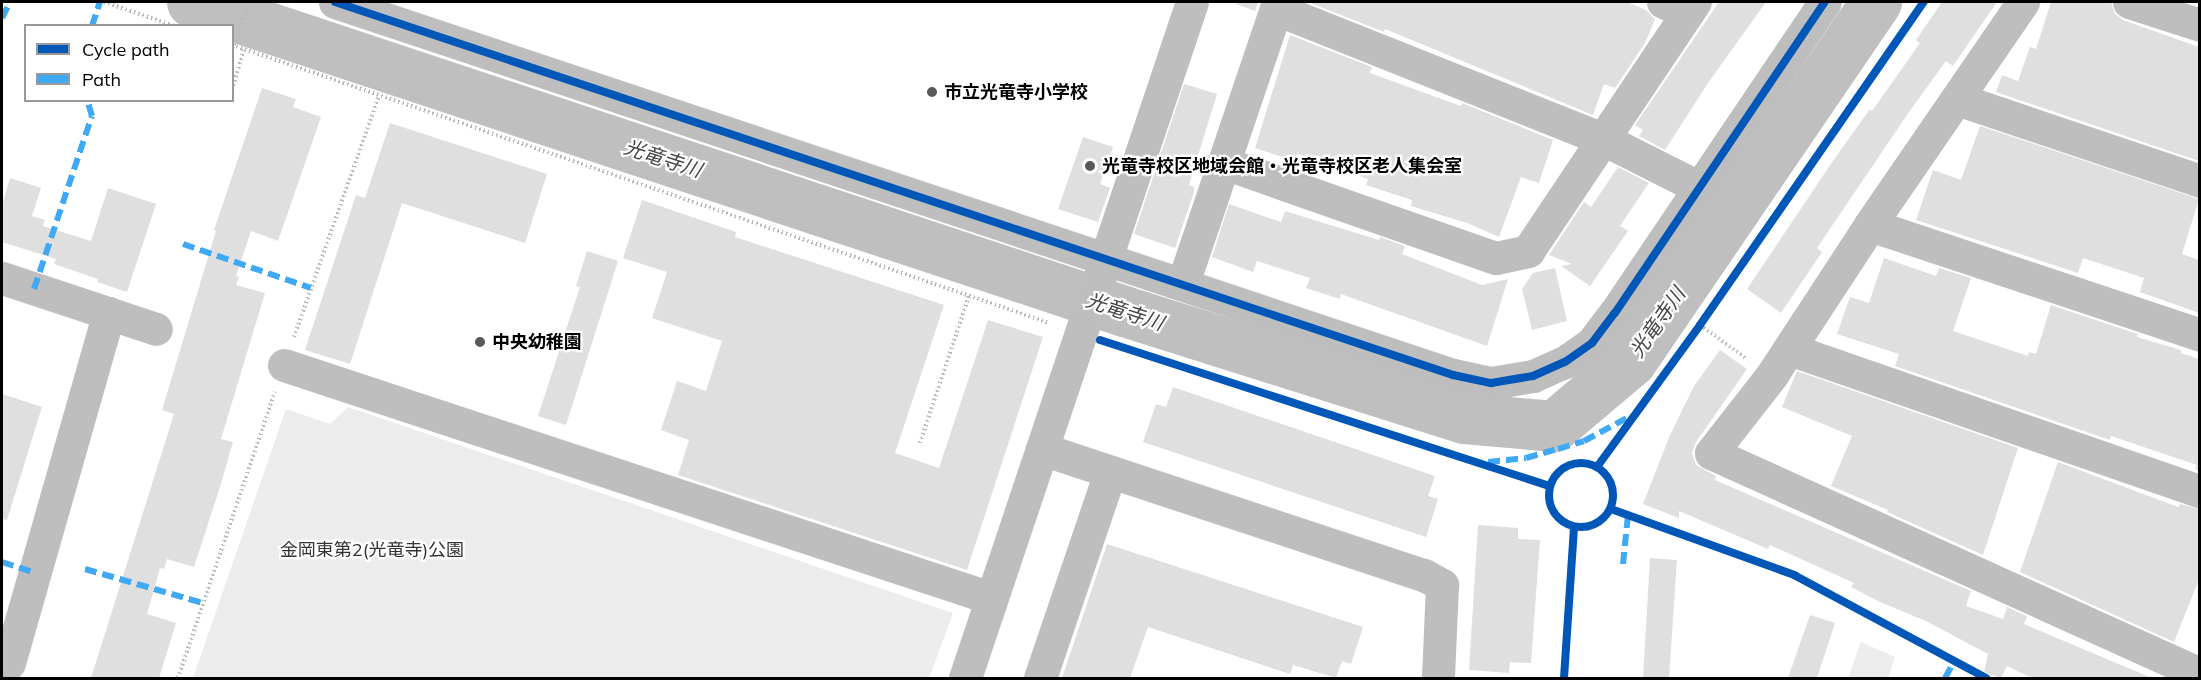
<!DOCTYPE html>
<html>
<head>
<meta charset="utf-8">
<style>
  body { margin:0 }
  #map { position:relative; width:2201px; height:680px; overflow:hidden; background:#fff; font-family:Mulish,"Noto Sans JP",sans-serif }
  div>[style] { position:absolute }
  [style*='--x'] { left:calc(var(--x)*1px); top:calc(var(--y)*1px); width:calc(var(--w)*1px); rotate:calc(var(--a)*1deg) }
  .green>* { inset:0; background:#ececec }
  .river>* { height:51px; margin:-25.5px; padding:0 25.5px; transform-origin:25.5px; border-radius:25.5px; background:#bfbfbf }
  .building>* { inset:0; background:#dfdfdf }
  .path>* { height:4px; margin-top:-2px; transform-origin:0; background:repeating-linear-gradient(90deg,#b9b9b9 0 1.5px,transparent 0 4.5px) }
  .path>.ring { margin:-2px; padding:0; box-sizing:content-box; background:none; border:4px solid #b9b9b9; border-radius:50% }
  .minor>* { height:33px; margin:-16.5px; padding:0 16.5px; transform-origin:16.5px; border-radius:16.5px; background:#bebebe }
  .quiet>* { height:6px; margin-top:-3px; transform-origin:0; background:repeating-linear-gradient(90deg,#3fa9f5 0 12px,transparent 0 18px) }
  .cycleway>* { height:8px; margin:-4px; padding:0 4px; transform-origin:4px; border-radius:4px; background:#0057b8 }
  .cycleway>.ring { margin:-4px; padding:0; box-sizing:content-box; background:none; border:8px solid #0057b8; border-radius:50% }
  .dots>* { width:16px; height:16px; translate:-50% -50%; box-sizing:border-box; border:3px solid #fff; border-radius:50% }
  span { translate:-50% -50%; white-space:nowrap; text-align:center; line-height:1.15; -webkit-text-stroke:4.5px #fff; paint-order:stroke }
  .poi-label { font-size:18px; color:#000; font-weight:700 }
  .left { translate:0 -50%; text-align:left }
  .park-label { font-size:18px; color:#333 }
  .water-label { font-size:20px; color:#444; font-style:italic }
  .frame { position:absolute; inset:0; border:3px solid #000; pointer-events:none }
  .legend { position:absolute; left:24px; top:24px; width:210px; height:78px; box-sizing:border-box; background:#fff; border:2px solid #999; margin:0; padding:8px 10px; list-style:none; font-size:18px; color:#000 }
  .legend li { display:flex; align-items:center; gap:12px; height:30px }
  .legend b { width:30px; border:2px solid #999 }
</style>
</head>
<body>
<div id="map">
  <div class="green">
    <i style="clip-path:polygon(348px 407px,953px 613px,929px 678px,193px 678px,286px 409px,330px 424px)"></i>
    <i style="clip-path:polygon(1861px 642px,1895px 657px,1888px 678px,1848px 678px)"></i>
  </div>
  <div class="river">
    <i style="--x:192;--y:2;--w:982;--a:18.34"></i>
    <i style="--x:1124;--y:311;--w:356;--a:17.5"></i>
    <i style="--x:1464;--y:418;--w:90;--a:5.1"></i>
    <i style="--x:1554;--y:426;--w:101;--a:-40.2"></i>
    <i style="--x:1631;--y:361;--w:435;--a:-55.7"></i>
  </div>
  <div class="building">
    <i style="clip-path:polygon(1236px 2px,1258px 2px,1255px 11px,1236px 4px)"></i>
    <i style="clip-path:polygon(1308px 2px,1627px 2px,1646px 10px,1655px 19px,1645px 43px,1615px 88px,1604px 84px,1593px 115px,1385px 29px,1384px 32px)"></i>
    <i style="clip-path:polygon(1719px 2px,1766px 2px,1708px 83px,1665px 150px,1639px 136px,1643px 130px,1635px 125px)"></i>
    <i style="clip-path:polygon(1942px 2px,1997px 2px,1953px 66px,1946px 61px,1909px 112px,1817px 248px,1822px 252px,1781px 313px,1747px 289px,1835px 158px,1870px 109px,1872px 111px,1920px 43px,1916px 40px)"></i>
    <i style="clip-path:polygon(2051px 2px,2111px 2px,2115px 14px,2123px 20px,2199px 47px,2199px 161px,1996px 92px,2002px 75px,2018px 81px,2030px 47px,2036px 49px)"></i>
    <i style="clip-path:polygon(1290px 35px,1372px 67px,1370px 73px,1461px 106px,1462px 103px,1553px 140px,1539px 183px,1521px 177px,1499px 237px,1467px 223px,1411px 206px,1412px 200px,1366px 185px,1368px 179px,1297px 154px,1295px 161px,1255px 148px)"></i>
    <i style="clip-path:polygon(1184px 84px,1217px 94px,1189px 185px,1194px 187px,1194px 192px,1175px 248px,1134px 234px)"></i>
    <i style="clip-path:polygon(262px 88px,296px 99px,293px 107px,321px 117px,278px 241px,251px 231px,236px 276px,239px 277px,236px 285px,265px 293px,221px 439px,233px 442px,220px 487px,194px 567px,167px 559px,164px 569px,160px 568px,147px 614px,176px 623px,159px 678px,91px 678px,174px 414px,162px 410px,216px 231px,214px 230px)"></i>
    <i style="clip-path:polygon(390px 123px,547px 174px,525px 243px,402px 203px,350px 364px,305px 350px,356px 195px,365px 198px)"></i>
    <i style="clip-path:polygon(1980px 126px,2199px 199px,2182px 254px,2199px 260px,2199px 313px,2140px 292px,2144px 278px,2083px 258px,2078px 273px,1916px 220px,1933px 170px,1961px 180px)"></i>
    <i style="clip-path:polygon(1083px 137px,1113px 147px,1100px 184px,1110px 188px,1098px 222px,1058px 209px)"></i>
    <i style="clip-path:polygon(1618px 167px,1649px 183px,1620px 226px,1628px 231px,1590px 286px,1561px 266px,1572px 264px,1549px 255px,1584px 202px,1591px 207px)"></i>
    <i style="clip-path:polygon(10px 178px,41px 188px,32px 216px,45px 220px,43px 226px,91px 241px,108px 188px,156px 204px,127px 292px,97px 282px,98px 279px,54px 264px,56px 259px,2px 242px,2px 205px)"></i>
    <i style="clip-path:polygon(642px 200px,736px 232px,735px 237px,944px 305px,895px 453px,939px 468px,988px 320px,1043px 337px,967px 570px,678px 475px,689px 440px,661px 430px,677px 381px,706px 391px,722px 341px,652px 318px,667px 272px,623px 258px)"></i>
    <i style="clip-path:polygon(1229px 204px,1281px 222px,1285px 211px,1379px 240px,1380px 237px,1405px 246px,1402px 254px,1482px 285px,1508px 279px,1487px 346px,1341px 294px,1340px 299px,1306px 288px,1310px 278px,1257px 261px,1253px 272px,1212px 257px)"></i>
    <i style="clip-path:polygon(587px 251px,618px 261px,566px 425px,538px 416px,580px 287px,576px 286px)"></i>
    <i style="clip-path:polygon(1884px 258px,1936px 276px,1939px 268px,1971px 278px,1953px 331px,2028px 356px,2029px 352px,2036px 354px,2051px 305px,2138px 334px,2137px 337px,2181px 350px,2181px 353px,2199px 359px,2199px 471px,2195px 469px,2197px 465px,2111px 436px,2110px 440px,1895px 366px,1899px 354px,1837px 334px,1850px 297px,1869px 303px)"></i>
    <i style="clip-path:polygon(1555px 268px,1567px 321px,1532px 330px,1522px 289px,1533px 273px)"></i>
    <i style="clip-path:polygon(1720px 350px,1747px 369px,1696px 442px,1692px 453px,1696px 465px,1716px 476px,1715px 480px,1971px 591px,1966px 606px,2003px 619px,2007px 607px,2027px 616px,2024px 624px,2152px 678px,2032px 678px,2007px 666px,2001px 678px,1984px 672px,1988px 654px,1926px 621px,1880px 602px,1851px 587px,1854px 583px,1770px 545px,1768px 549px,1679px 511px,1679px 518px,1643px 504px,1670px 435px,1694px 386px)"></i>
    <i style="clip-path:polygon(1797px 371px,2018px 448px,1983px 555px,1887px 512px,1888px 510px,1831px 486px,1852px 436px,1782px 407px)"></i>
    <i style="clip-path:polygon(1173px 387px,1435px 476px,1428px 496px,1438px 499px,1426px 537px,1143px 442px,1156px 404px,1166px 407px)"></i>
    <i style="clip-path:polygon(2px 394px,42px 407px,7px 520px,2px 519px)"></i>
    <i style="clip-path:polygon(2058px 462px,2178px 507px,2180px 504px,2199px 509px,2199px 579px,2174px 642px,2020px 572px)"></i>
    <i style="clip-path:polygon(1478px 525px,1518px 528px,1518px 539px,1540px 540px,1531px 663px,1510px 662px,1509px 673px,1469px 670px)"></i>
    <i style="clip-path:polygon(1107px 544px,1363px 627px,1351px 664px,1342px 661px,1336px 678px,1293px 665px,1290px 674px,1148px 627px,1130px 678px,1062px 678px)"></i>
    <i style="clip-path:polygon(1650px 558px,1677px 560px,1669px 678px,1643px 678px)"></i>
    <i style="clip-path:polygon(1810px 615px,1835px 623px,1817px 678px,1788px 678px)"></i>
  </div>
  <div class="path">
    <i style="--x:104;--y:2;--w:75;--a:18.7"></i>
    <i style="--x:232;--y:45;--w:863;--a:18.79"></i>
    <i style="--x:234;--y:45;--w:46;--a:-70.8"></i>
    <i style="--x:232;--y:90;--w:43;--a:-73.7"></i>
    <i style="--x:1700;--y:325;--w:57;--a:35.7"></i>
    <i style="--x:294;--y:337;--w:256;--a:-70.6"></i>
    <i style="--x:1108;--y:343;--w:465;--a:17.9"></i>
    <i style="--x:920;--y:443;--w:155;--a:-71.6"></i>
    <i class="ring" style="left:1549px;top:463px;width:60px;height:60px"></i>
    <i style="--x:1597;--y:467;--w:175;--a:-54"></i>
    <i style="--x:1700;--y:325;--w:393;--a:-55.3"></i>
    <i style="--x:1611;--y:509;--w:195;--a:19.8"></i>
    <i style="--x:1794;--y:575;--w:218;--a:28.2"></i>
    <i style="--x:178;--y:678;--w:302;--a:-71.3"></i>
    <i style="--x:1564;--y:678;--w:151;--a:-86.2"></i>
  </div>
  <div class="minor">
    <i style="--x:335;--y:2;--w:1179;--a:18.45"></i>
    <i style="--x:1453;--y:375;--w:39;--a:12"></i>
    <i style="--x:1491;--y:383;--w:43;--a:-9.5"></i>
    <i style="--x:1533;--y:376;--w:35;--a:-24"></i>
    <i style="--x:1565;--y:362;--w:33;--a:-35"></i>
    <i style="--x:1592;--y:343;--w:38;--a:-53"></i>
    <i style="--x:1615;--y:313;--w:375;--a:-56"></i>
    <i style="--x:1663;--y:2;--w:27;--a:22"></i>
    <i style="--x:2023;--y:2;--w:270;--a:124.5"></i>
    <i style="--x:1870;--y:225;--w:179;--a:123.2"></i>
    <i style="--x:1772;--y:375;--w:99;--a:128"></i>
    <i style="--x:1711;--y:453;--w:537;--a:24.32"></i>
    <i style="--x:2129;--y:2;--w:75;--a:17.9"></i>
    <i style="--x:1276;--y:9;--w:354;--a:21.7"></i>
    <i style="--x:1605;--y:140;--w:106;--a:26.8"></i>
    <i style="--x:1957;--y:99;--w:256;--a:18.6"></i>
    <i style="--x:1224;--y:163;--w:288;--a:19.3"></i>
    <i style="--x:1496;--y:258;--w:33;--a:-12"></i>
    <i style="--x:1528;--y:251;--w:300;--a:-56.2"></i>
    <i style="--x:1870;--y:225;--w:348;--a:18.4"></i>
    <i style="--x:2;--y:278;--w:162;--a:18.3"></i>
    <i style="--x:1183;--y:283;--w:297;--a:-71.3"></i>
    <i style="--x:1789;--y:349;--w:435;--a:19.1"></i>
    <i style="--x:284;--y:365;--w:744;--a:18.24"></i>
    <i style="--x:1042;--y:449;--w:402;--a:18.3"></i>
    <i style="--x:1424;--y:575;--w:21;--a:29"></i>
    <i style="--x:1442;--y:585;--w:93;--a:92.5"></i>
    <i style="--x:2;--y:661;--w:7;--a:16"></i>
    <i style="--x:9;--y:663;--w:364;--a:-74.1"></i>
    <i style="--x:965;--y:678;--w:713;--a:-71.44"></i>
    <i style="--x:1040;--y:678;--w:218;--a:-71.2"></i>
  </div>
  <div class="quiet">
    <i style="--x:2;--y:18;--w:18;--a:-63"></i>
    <i style="--x:92;--y:26;--w:25;--a:-72"></i>
    <i style="--x:183;--y:244;--w:135;--a:19"></i>
    <i style="--x:34;--y:289;--w:182;--a:-71.5"></i>
    <i style="--x:92;--y:116;--w:17;--a:-107"></i>
    <i style="--x:1488;--y:462;--w:38;--a:-6"></i>
    <i style="--x:1526;--y:458;--w:33;--a:-16"></i>
    <i style="--x:1558;--y:449;--w:27;--a:-17"></i>
    <i style="--x:1584;--y:441;--w:51;--a:-28.1"></i>
    <i style="--x:2;--y:562;--w:35;--a:18"></i>
    <i style="--x:1623;--y:564;--w:49;--a:-84.2"></i>
    <i style="--x:85;--y:569;--w:123;--a:16.1"></i>
    <i style="--x:1945;--y:678;--w:18;--a:-61"></i>
  </div>
  <div class="cycleway">
    <i style="--x:335;--y:2;--w:1179;--a:18.45"></i>
    <i style="--x:1453;--y:375;--w:39;--a:12"></i>
    <i style="--x:1491;--y:383;--w:43;--a:-9.5"></i>
    <i style="--x:1533;--y:376;--w:35;--a:-24"></i>
    <i style="--x:1565;--y:362;--w:33;--a:-35"></i>
    <i style="--x:1592;--y:343;--w:38;--a:-53"></i>
    <i style="--x:1615;--y:313;--w:375;--a:-56"></i>
    <i style="--x:1100;--y:340;--w:473;--a:18"></i>
    <i class="ring" style="left:1549px;top:463px;width:56px;height:56px"></i>
    <i style="--x:1597;--y:467;--w:175;--a:-54"></i>
    <i style="--x:1700;--y:325;--w:393;--a:-55.3"></i>
    <i style="--x:1611;--y:509;--w:195;--a:19.8"></i>
    <i style="--x:1794;--y:575;--w:218;--a:28.2"></i>
    <i style="--x:1564;--y:678;--w:151;--a:-86.2"></i>
  </div>
  <div class="dots">
    <i style="left:932px;top:92px;background:#595959"></i>
    <i style="left:1090px;top:166px;background:#595959"></i>
    <i style="left:480px;top:342px;background:#595959"></i>
  </div>
  <div class="poi-label">
    <span class="left" style="left:944px;top:92px">市立光竜寺小学校</span>
    <span class="left" style="left:1102px;top:166px">光竜寺校区地域会館・光竜寺校区老人集会室</span>
    <span class="left" style="left:492px;top:342px">中央幼稚園</span>
  </div>
  <div class="park-label">
    <span style="left:372px;top:550px">金岡東第2(光竜寺)公園</span>
  </div>
  <div class="water-label">
    <span style="left:663px;top:158px;rotate:18deg">光竜寺川</span>
    <span style="left:1125px;top:311px;rotate:18deg">光竜寺川</span>
    <span style="left:1657px;top:322px;rotate:-55deg">光竜寺川</span>
  </div>
  <div class="frame"></div>
  <ul class="legend">
  <li><b style="height:8px;background:#0057b8"></b>Cycle path</li>
  <li><b style="height:8px;background:#3fa9f5"></b>Path</li>
  </ul>
</div>
</body>
</html>
